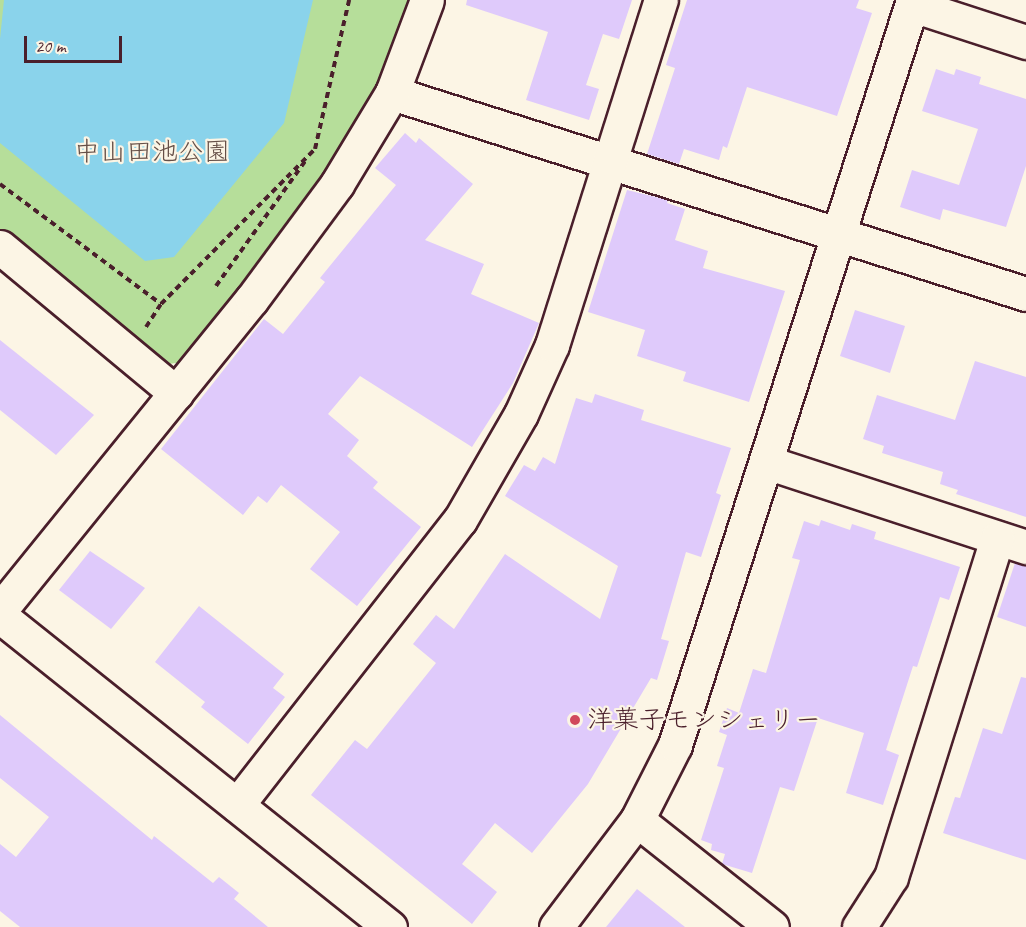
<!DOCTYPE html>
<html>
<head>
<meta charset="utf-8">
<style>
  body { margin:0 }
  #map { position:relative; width:1026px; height:927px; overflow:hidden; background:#fcf5e5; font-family:Caveat,"Klee One",sans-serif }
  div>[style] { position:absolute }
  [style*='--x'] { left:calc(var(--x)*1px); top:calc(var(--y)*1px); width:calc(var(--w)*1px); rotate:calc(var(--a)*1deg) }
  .green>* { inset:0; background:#b6de9a }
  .water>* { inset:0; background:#8ad3eb }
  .building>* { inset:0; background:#dfcafb }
  .path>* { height:4px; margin-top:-2px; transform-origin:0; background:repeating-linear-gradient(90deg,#4a1f2b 0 6px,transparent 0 10.5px) }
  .roads { filter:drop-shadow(2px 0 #4a1f2b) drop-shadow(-2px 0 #4a1f2b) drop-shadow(0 2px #4a1f2b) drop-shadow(0 -2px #4a1f2b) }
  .minor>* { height:33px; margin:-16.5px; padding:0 16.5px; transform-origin:16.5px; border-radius:16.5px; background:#fcf5e5 }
  .dots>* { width:16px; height:16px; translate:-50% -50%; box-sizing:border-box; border:3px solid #fcf5e5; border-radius:50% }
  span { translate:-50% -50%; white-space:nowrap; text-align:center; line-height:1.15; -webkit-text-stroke:4.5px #fcf5e5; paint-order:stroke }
  .park-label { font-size:26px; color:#654f47 }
  .poi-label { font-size:26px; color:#4a1f2b }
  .left { translate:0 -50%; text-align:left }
  .scale { position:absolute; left:24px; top:36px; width:98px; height:27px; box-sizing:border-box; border:3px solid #4a1f2b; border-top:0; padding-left:8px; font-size:18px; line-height:21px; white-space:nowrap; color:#4a1f2b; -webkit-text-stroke:4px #fcf5e5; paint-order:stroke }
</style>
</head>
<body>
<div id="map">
  <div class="green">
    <i style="clip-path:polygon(0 0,410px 0,380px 79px,336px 164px,184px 362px,161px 365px,0 231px)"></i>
  </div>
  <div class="water">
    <i style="clip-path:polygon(4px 0,313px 0,284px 123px,174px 257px,145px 261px,0 143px,0 39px)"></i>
  </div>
  <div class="building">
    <i style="clip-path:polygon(467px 0,632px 0,619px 39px,603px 34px,586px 85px,599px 89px,589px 120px,526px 100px,548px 32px,466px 5px)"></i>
    <i style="clip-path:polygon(687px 0,859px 0,856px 8px,872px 13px,837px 116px,747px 87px,727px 148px,723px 146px,719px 160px,684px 149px,679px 164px,647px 154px,675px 68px,666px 65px)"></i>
    <i style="clip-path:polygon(936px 69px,954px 75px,956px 69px,981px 77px,979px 84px,1026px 99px,1026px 166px,1006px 227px,943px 209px,940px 220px,900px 207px,912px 170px,959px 185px,978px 129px,922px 111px)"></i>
    <i style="clip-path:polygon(405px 133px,416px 143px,419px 138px,473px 184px,425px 240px,484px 264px,471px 294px,539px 323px,513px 383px,472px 447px,360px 376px,328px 414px,359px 440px,347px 456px,378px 482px,373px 488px,421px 527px,357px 606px,310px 569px,340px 532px,281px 485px,267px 503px,258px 496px,243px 515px,161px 449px,264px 319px,283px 334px,325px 282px,320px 278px,396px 185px,375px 168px)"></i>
    <i style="clip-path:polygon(627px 190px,668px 200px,667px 203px,685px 209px,675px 240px,708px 251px,703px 268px,785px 291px,749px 402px,683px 381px,686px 372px,637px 356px,645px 330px,588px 312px)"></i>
    <i style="clip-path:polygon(855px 310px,905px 326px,890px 373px,840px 356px)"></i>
    <i style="clip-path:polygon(0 340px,94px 415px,56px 455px,0 410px)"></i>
    <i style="clip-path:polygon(975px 361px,1026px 377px,1026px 517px,956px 494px,958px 490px,940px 484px,943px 472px,882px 453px,884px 446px,863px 439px,877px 395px,955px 420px)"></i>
    <i style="clip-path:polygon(595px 394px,644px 410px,641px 420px,731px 448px,716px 493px,721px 495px,701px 557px,686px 552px,661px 639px,669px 641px,657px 680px,651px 678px,588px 784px,532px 853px,495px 823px,462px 864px,497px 892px,472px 924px,311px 795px,355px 740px,367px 749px,436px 663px,413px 644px,436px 615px,454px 629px,505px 554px,600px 619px,618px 566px,505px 496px,524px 465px,535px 471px,543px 457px,555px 464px,576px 398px,592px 403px)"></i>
    <i style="clip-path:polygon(821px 520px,850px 530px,852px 524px,876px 532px,874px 539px,960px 567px,949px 600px,940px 597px,917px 667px,913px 666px,886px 750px,899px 755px,883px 805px,846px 793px,864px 733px,818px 718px,794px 791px,780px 787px,752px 873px,722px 864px,725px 854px,711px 850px,712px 844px,701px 840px,724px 768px,717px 766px,727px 735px,719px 732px,727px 708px,739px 713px,753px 669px,766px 673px,800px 560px,792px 558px,804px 521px,819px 526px)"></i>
    <i style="clip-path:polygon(90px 551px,145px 588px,111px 629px,59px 590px)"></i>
    <i style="clip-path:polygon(1015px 563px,1026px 565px,1026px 627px,997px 617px)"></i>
    <i style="clip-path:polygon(199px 606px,284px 674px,273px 688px,285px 697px,248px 744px,201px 707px,205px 702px,155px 662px)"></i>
    <i style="clip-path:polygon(1021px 677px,1026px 678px,1026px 860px,943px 833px,955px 797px,960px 798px,983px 728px,1002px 734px)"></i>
    <i style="clip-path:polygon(0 715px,152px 840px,154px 836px,213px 883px,219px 877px,239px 893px,234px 899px,268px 927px,20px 927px,0 911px,0 844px,16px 857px,49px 817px,0 778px)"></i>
    <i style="clip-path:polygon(637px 889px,685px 927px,606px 927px)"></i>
  </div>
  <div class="path">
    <i style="--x:0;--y:184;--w:201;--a:36.7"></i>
    <i style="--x:216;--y:286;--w:155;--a:-54.5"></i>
    <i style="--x:146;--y:327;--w:27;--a:-57"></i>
    <i style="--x:161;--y:304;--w:218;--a:-45.2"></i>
    <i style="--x:315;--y:149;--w:153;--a:-77.1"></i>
  </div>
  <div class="roads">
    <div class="minor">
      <i style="--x:912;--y:5;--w:120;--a:18"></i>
      <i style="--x:392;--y:93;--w:665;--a:17.59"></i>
      <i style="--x:0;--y:247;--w:229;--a:39.7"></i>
      <i style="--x:766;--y:462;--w:274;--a:18.1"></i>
      <i style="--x:0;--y:610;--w:400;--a:-51"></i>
      <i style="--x:252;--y:299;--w:143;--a:-53.5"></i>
      <i style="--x:337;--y:184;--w:106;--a:-58.9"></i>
      <i style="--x:392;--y:93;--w:99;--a:-69.4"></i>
      <i style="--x:0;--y:616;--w:499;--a:38.6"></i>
      <i style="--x:237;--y:805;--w:362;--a:-52"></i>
      <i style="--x:460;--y:520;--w:122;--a:-60.1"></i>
      <i style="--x:521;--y:414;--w:76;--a:-65.8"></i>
      <i style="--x:552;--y:345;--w:362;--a:-72.5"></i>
      <i style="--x:637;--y:820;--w:172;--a:38.4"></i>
      <i style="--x:556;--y:927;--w:134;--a:-52.9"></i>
      <i style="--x:637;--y:820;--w:84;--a:-63.1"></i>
      <i style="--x:675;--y:745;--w:782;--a:-72.28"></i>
      <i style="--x:859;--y:927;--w:59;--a:-57.4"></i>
      <i style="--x:891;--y:877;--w:355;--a:-72.6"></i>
    </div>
  </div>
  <div class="dots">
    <i style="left:575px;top:720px;background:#d1495b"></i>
  </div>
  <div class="park-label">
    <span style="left:152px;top:152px">中山田池公園</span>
  </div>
  <div class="poi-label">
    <span class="left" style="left:587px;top:720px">洋菓子モンシェリー</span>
  </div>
  <div class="scale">20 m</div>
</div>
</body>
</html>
